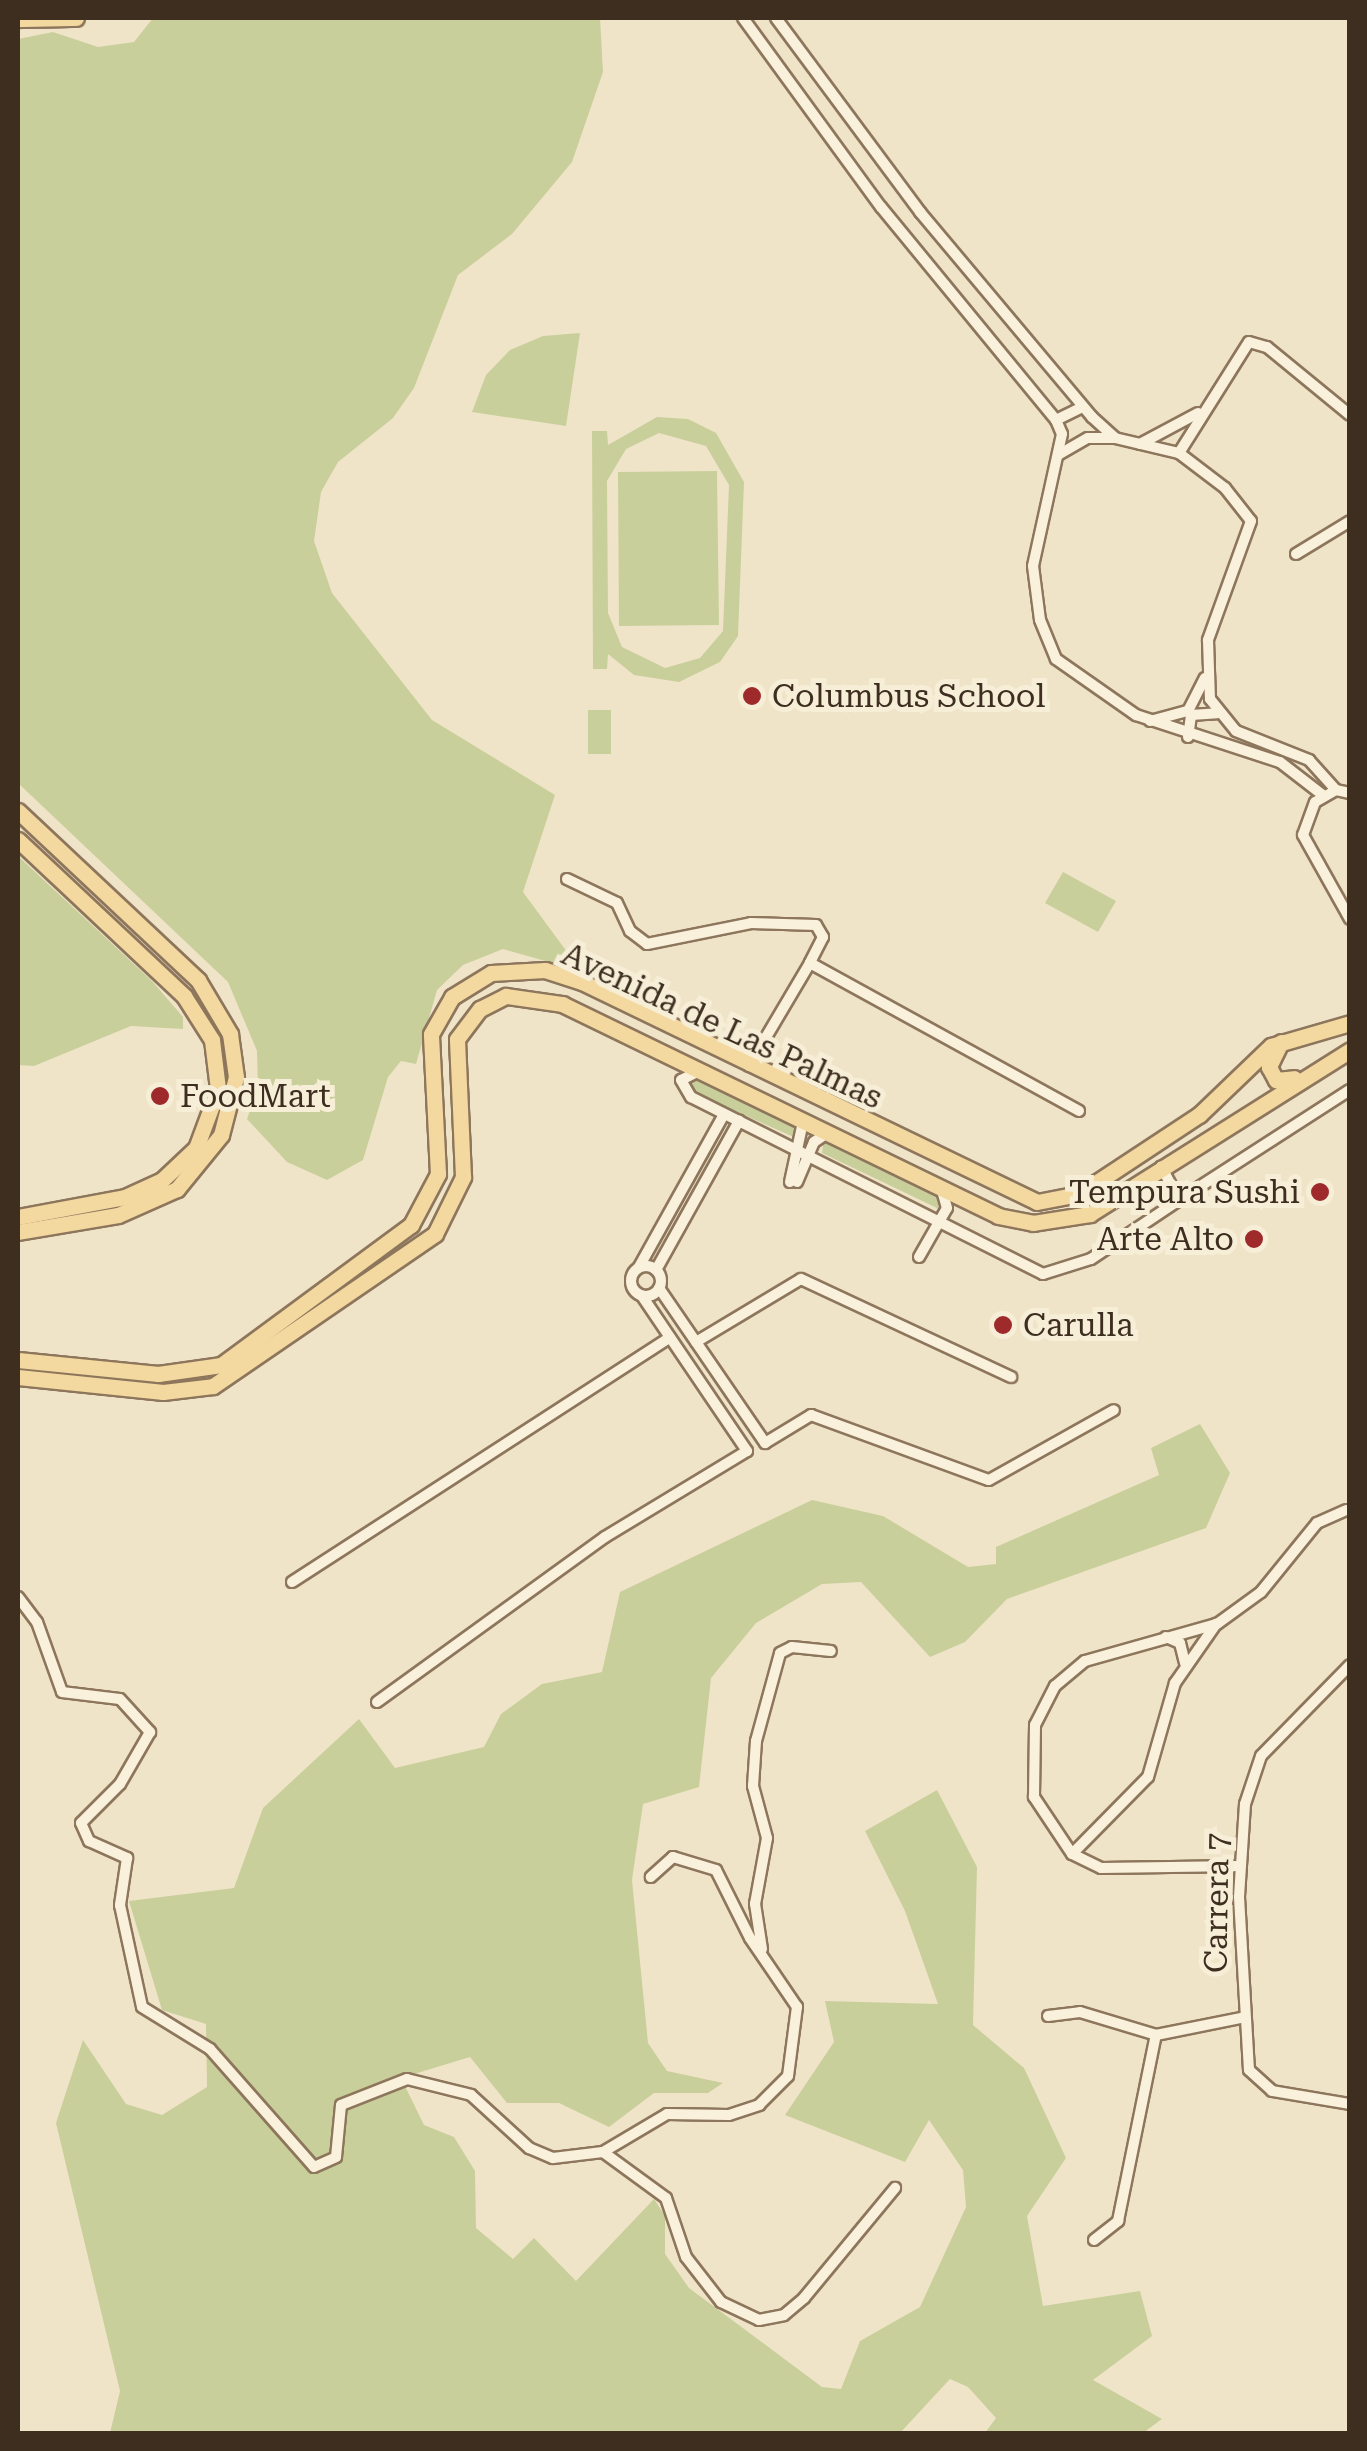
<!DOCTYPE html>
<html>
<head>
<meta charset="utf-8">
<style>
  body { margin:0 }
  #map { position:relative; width:1367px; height:2451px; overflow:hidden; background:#f0e4c8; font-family:"Roboto Serif",serif }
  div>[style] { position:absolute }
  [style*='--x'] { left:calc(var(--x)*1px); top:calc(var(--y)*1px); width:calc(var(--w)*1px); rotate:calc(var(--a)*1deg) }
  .green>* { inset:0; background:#c9cf9b }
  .roads { filter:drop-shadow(2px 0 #8d765c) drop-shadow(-2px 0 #8d765c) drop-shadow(0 2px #8d765c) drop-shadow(0 -2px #8d765c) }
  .minor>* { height:10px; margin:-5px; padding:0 5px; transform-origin:5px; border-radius:5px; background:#faf1dc }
  .minor>.ring { margin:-5px; padding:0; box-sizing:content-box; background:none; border:10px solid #faf1dc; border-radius:50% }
  .primary>* { height:15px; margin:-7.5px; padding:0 7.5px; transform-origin:7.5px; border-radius:7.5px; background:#f3d9a0 }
  .dots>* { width:28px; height:28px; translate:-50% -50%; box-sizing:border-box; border:5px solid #f7eed8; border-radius:50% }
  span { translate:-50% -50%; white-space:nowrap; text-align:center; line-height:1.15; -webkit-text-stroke:10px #f7eed8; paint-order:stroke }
  .poi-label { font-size:32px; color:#3d2e20 }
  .left { translate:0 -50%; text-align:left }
  .right { translate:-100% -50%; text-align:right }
  .street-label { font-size:32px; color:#3d2e20 }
  .frame { position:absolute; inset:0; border:20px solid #3d2e20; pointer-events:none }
</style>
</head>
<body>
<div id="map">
  <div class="green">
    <i style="clip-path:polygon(153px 18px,600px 18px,603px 72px,572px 162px,512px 234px,458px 275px,414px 388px,393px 418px,338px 462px,321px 492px,314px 541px,332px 593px,432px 720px,555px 795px,523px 892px,581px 971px,503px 949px,463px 965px,437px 990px,416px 1064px,401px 1061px,388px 1077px,363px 1160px,327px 1180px,287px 1162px,247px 1119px,258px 1088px,257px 1051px,228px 982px,18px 783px,18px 39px,53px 32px,98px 47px,134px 42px)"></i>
    <i style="clip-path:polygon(580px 333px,566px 426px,472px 412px,486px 375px,510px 350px,543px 336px)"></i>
    <i style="clip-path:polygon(evenodd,657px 417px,688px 419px,716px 433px,744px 482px,738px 636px,720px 662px,679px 682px,634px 675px,608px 654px,607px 669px,593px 669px,592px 431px,607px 431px,608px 445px,657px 417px,659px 433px,706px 446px,729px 485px,723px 631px,700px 658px,665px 668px,622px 647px,608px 613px,607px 481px,626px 449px,659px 433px)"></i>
    <i style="clip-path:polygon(717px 471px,719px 625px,619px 626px,618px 472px)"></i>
    <i style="clip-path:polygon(588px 710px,611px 710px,611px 754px,588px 754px)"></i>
    <i style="clip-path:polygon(18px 856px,152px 981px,183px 1017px,183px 1029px,131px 1026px,34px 1066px,18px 1065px)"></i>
    <i style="clip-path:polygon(1063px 872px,1116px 901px,1098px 932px,1045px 903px)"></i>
    <i style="clip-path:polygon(694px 1075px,798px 1123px,796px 1138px,690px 1091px,686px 1080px)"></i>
    <i style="clip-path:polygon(824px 1138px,936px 1193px,939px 1209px,822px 1153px)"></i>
    <i style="clip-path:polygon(1200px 1424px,1230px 1473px,1206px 1528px,1007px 1599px,965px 1642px,930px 1657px,861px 1582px,822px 1584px,756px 1623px,711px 1678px,699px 1787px,643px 1804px,632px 1880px,648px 2043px,667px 2071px,723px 2083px,708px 2093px,654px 2093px,609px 2127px,559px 2103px,507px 2103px,470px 2057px,401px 2078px,424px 2125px,454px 2137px,475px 2171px,476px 2228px,513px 2259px,534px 2238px,576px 2281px,654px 2199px,665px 2216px,665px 2254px,689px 2288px,822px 2387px,841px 2389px,860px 2341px,920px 2307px,966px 2207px,963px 2170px,929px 2120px,905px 2162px,785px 2115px,834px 2042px,825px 2001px,938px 2004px,905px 1911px,865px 1831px,937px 1790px,977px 1867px,973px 2025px,1024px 2068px,1066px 2158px,1027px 2216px,1043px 2306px,1140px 2291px,1152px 2336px,1093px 2380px,1162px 2419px,1143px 2433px,985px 2433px,996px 2418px,968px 2387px,950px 2379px,900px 2433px,110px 2433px,120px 2391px,56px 2123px,83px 2040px,126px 2104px,162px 2115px,207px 2087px,206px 2024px,162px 2010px,129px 1901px,234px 1888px,263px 1808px,359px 1719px,395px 1768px,484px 1747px,501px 1714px,542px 1684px,602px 1672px,620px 1592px,812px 1500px,883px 1516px,968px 1567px,996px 1564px,996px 1547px,1159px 1475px,1151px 1448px)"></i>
  </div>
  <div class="roads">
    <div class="minor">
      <i style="--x:743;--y:18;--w:234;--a:53.9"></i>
      <i style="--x:881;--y:207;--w:276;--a:50.6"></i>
      <i style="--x:1056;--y:420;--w:15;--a:67"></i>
      <i style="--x:1062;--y:434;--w:135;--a:102.4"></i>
      <i style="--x:1033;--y:566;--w:54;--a:82.6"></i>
      <i style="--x:1040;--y:620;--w:42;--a:67.7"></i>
      <i style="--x:1056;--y:659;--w:98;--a:35"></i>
      <i style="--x:1136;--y:715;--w:151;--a:18.1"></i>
      <i style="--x:1280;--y:762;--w:56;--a:37.7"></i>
      <i style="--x:776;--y:18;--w:242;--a:53.4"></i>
      <i style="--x:920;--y:212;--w:268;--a:50"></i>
      <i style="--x:1092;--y:417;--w:31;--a:42"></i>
      <i style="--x:1115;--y:438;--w:66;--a:13.2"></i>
      <i style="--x:1179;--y:453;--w:58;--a:37.3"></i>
      <i style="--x:1225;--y:488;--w:42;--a:51.8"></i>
      <i style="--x:1251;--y:521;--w:127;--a:109.9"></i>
      <i style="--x:1208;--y:640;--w:59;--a:88.1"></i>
      <i style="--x:1210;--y:699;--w:41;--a:50.9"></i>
      <i style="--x:1236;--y:731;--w:79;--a:21.7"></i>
      <i style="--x:1309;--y:760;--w:40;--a:48"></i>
      <i style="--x:1056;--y:420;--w:30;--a:-26"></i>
      <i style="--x:1140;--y:444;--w:66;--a:-28.1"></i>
      <i style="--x:1179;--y:453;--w:131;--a:-57.8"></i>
      <i style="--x:1249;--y:342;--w:19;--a:16"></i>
      <i style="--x:1267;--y:347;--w:107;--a:39.3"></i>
      <i style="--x:1058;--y:455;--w:34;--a:-30"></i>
      <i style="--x:1088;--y:438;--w:26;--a:0"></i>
      <i style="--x:1296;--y:554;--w:63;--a:-31.4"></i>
      <i style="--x:1150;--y:721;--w:39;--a:-15"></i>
      <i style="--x:1188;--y:711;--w:37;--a:-63"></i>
      <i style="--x:1188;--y:737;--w:22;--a:-82"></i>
      <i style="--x:1191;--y:715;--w:26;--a:-4"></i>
      <i style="--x:1350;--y:793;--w:14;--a:-168"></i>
      <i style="--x:1336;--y:790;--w:24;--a:150"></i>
      <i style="--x:1315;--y:802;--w:35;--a:110"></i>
      <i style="--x:1303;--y:835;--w:96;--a:60.8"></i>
      <i style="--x:567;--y:879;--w:55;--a:25.6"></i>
      <i style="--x:617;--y:903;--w:31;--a:65"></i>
      <i style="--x:630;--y:931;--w:21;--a:37"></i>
      <i style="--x:647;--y:944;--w:106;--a:-11.4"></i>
      <i style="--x:751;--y:923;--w:65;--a:1.8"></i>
      <i style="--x:816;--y:925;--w:14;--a:60"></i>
      <i style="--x:823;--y:937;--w:29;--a:117"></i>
      <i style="--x:749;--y:1066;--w:120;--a:-59.4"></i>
      <i style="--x:810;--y:963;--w:307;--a:28.8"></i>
      <i style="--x:699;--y:1071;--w:20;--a:153"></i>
      <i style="--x:681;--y:1080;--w:20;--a:60"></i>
      <i style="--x:691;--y:1097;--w:394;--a:26.7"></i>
      <i style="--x:1043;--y:1274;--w:50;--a:-17.4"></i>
      <i style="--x:1091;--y:1259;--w:106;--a:-33.8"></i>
      <i style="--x:1179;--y:1200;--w:38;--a:-118"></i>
      <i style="--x:790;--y:1182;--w:61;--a:-77.8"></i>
      <i style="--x:797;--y:1182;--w:43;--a:-67"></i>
      <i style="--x:814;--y:1142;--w:18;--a:-34"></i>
      <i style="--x:1179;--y:1200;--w:203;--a:-32.8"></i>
      <i style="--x:919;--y:1257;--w:56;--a:-60.3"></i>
      <i style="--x:947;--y:1208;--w:19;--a:-106"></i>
      <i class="ring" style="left:631px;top:1266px;width:20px;height:20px"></i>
      <i style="--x:639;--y:1267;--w:175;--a:-60.9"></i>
      <i style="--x:656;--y:1270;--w:171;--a:-60.9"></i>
      <i style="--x:659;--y:1288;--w:188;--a:55.6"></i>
      <i style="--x:765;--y:1443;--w:54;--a:-31.3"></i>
      <i style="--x:811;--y:1415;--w:189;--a:20.1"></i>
      <i style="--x:989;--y:1480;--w:143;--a:-29.2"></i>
      <i style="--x:696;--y:1342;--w:122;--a:-31"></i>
      <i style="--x:801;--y:1279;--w:232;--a:25"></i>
      <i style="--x:292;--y:1582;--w:450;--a:-32.9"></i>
      <i style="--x:18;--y:1597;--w:31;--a:53"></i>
      <i style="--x:37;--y:1622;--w:74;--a:70.3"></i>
      <i style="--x:62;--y:1692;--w:58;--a:6.9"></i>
      <i style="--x:120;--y:1699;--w:45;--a:47.7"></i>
      <i style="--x:150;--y:1732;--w:60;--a:120"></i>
      <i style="--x:120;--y:1784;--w:55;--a:135"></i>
      <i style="--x:81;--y:1823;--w:20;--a:66"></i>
      <i style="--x:89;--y:1841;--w:42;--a:24.1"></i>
      <i style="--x:127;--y:1858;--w:48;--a:98.5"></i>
      <i style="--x:120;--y:1905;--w:104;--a:77.8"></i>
      <i style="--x:142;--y:2007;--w:80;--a:31.7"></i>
      <i style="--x:210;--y:2049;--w:157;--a:48.6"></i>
      <i style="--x:314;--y:2167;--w:24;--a:-24"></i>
      <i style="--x:336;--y:2157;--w:52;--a:-84.5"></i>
      <i style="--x:341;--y:2105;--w:71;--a:-21.5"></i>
      <i style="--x:407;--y:2079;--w:66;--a:14"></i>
      <i style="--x:471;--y:2095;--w:79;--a:42.4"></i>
      <i style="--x:529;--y:2148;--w:26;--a:23"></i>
      <i style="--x:553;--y:2158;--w:50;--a:-6.8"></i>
      <i style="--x:603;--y:2152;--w:74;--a:-30.7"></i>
      <i style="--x:667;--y:2114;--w:62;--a:0.9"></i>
      <i style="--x:729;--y:2115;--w:32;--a:-18"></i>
      <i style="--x:759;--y:2105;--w:41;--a:-45"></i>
      <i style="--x:788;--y:2076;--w:70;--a:-82.6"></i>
      <i style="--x:797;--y:2007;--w:83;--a:-124.3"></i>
      <i style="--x:750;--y:1938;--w:76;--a:-116.6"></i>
      <i style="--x:716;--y:1870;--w:45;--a:-163.2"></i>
      <i style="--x:673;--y:1857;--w:30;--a:138"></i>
      <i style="--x:1166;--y:1637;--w:15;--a:23"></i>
      <i style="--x:1180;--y:1643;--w:21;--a:76"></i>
      <i style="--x:1350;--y:1665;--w:127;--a:134.4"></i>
      <i style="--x:1261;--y:1756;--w:51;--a:108.4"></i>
      <i style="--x:1245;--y:1804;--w:93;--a:93.7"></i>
      <i style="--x:1239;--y:1897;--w:173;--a:86.7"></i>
      <i style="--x:1249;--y:2070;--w:31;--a:42"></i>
      <i style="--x:1272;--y:2091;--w:79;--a:9.5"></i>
      <i style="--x:377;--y:1702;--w:281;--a:-35.9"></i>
      <i style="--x:605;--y:1537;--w:166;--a:-31.2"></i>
      <i style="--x:747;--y:1451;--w:187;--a:-124.1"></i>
      <i style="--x:1072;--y:1854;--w:108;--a:-45.4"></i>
      <i style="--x:1148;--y:1777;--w:98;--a:-74"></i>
      <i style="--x:1175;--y:1683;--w:72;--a:-55.2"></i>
      <i style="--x:1240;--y:1866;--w:139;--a:179.2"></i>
      <i style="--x:1101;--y:1868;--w:32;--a:-154"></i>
      <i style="--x:1072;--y:1854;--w:69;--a:-123.7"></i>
      <i style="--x:1034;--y:1797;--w:72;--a:-89.2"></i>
      <i style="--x:1035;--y:1725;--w:44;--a:-62.9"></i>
      <i style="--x:1055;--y:1686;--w:39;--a:-40"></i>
      <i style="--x:1085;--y:1661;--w:137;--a:-15.7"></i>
      <i style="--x:1217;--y:1624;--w:54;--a:-36"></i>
      <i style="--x:1261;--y:1592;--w:89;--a:-50.9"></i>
      <i style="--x:1317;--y:1523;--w:32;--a:-24"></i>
      <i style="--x:762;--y:1949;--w:46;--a:-98.8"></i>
      <i style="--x:755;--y:1904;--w:67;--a:-79.7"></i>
      <i style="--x:767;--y:1838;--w:54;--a:-105.1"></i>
      <i style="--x:753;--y:1786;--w:45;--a:-86.2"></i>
      <i style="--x:756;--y:1741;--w:91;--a:-74.7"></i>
      <i style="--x:780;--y:1653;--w:13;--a:-27"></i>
      <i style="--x:792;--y:1647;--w:39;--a:6"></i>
      <i style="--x:1048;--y:2016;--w:32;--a:-7"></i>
      <i style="--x:1080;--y:2012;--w:79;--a:16.8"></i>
      <i style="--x:1156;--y:2035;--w:87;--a:-11.3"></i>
      <i style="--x:603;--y:2152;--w:78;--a:36.1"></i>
      <i style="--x:666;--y:2198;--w:62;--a:71.3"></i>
      <i style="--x:686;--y:2257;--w:57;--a:52.1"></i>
      <i style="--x:721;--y:2302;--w:42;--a:25.3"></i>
      <i style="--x:759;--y:2320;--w:25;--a:-11"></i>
      <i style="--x:784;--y:2315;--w:26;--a:-40"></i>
      <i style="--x:804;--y:2298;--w:143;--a:-50.4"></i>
      <i style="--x:1094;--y:2240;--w:31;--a:-38"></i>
      <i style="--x:1118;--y:2221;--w:190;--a:-78.5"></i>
    </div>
    <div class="primary">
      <i style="--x:18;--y:19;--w:58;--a:-1"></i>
      <i style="--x:18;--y:811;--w:247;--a:43.2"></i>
      <i style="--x:198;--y:980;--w:63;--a:59.3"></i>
      <i style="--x:230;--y:1034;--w:43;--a:82.1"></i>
      <i style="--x:236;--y:1077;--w:60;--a:104.5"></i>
      <i style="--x:221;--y:1135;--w:70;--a:129.2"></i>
      <i style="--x:177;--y:1189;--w:64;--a:156.2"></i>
      <i style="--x:118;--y:1215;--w:101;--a:170.4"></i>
      <i style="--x:18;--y:840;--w:228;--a:43.2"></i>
      <i style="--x:184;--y:996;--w:52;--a:57.5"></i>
      <i style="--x:212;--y:1040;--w:49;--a:83"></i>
      <i style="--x:218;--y:1089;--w:63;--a:110.4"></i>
      <i style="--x:196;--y:1148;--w:47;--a:136.7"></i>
      <i style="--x:162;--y:1180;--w:41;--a:155.3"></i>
      <i style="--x:125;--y:1197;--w:109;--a:169.4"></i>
      <i style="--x:1281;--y:1042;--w:28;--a:116"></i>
      <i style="--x:1269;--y:1067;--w:15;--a:62"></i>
      <i style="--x:1276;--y:1080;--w:18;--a:-6"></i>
      <i style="--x:18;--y:1360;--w:141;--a:5.7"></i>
      <i style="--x:158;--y:1374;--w:64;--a:-8.1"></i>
      <i style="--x:221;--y:1365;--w:236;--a:-36.4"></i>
      <i style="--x:411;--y:1225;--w:58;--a:-62.1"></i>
      <i style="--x:438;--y:1174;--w:140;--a:-92.9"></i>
      <i style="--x:431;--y:1034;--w:43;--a:-60.4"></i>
      <i style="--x:452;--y:997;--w:46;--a:-31.6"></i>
      <i style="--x:491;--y:973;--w:54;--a:-3.2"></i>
      <i style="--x:545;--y:970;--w:39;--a:18"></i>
      <i style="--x:582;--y:982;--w:505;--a:25.8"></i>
      <i style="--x:1037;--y:1202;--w:43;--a:-10.8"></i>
      <i style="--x:1079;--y:1194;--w:144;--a:-33.4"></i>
      <i style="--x:1199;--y:1115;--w:100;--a:-43.8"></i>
      <i style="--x:1271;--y:1046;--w:82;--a:-16.2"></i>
      <i style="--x:18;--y:1377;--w:146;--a:5.9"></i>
      <i style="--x:163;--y:1392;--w:50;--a:-6.8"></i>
      <i style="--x:213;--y:1386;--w:269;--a:-34.4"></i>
      <i style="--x:435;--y:1234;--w:64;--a:-63.8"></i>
      <i style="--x:463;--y:1177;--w:138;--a:-92.5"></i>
      <i style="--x:457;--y:1039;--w:38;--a:-53"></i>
      <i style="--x:480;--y:1009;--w:29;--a:-27"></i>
      <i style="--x:506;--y:996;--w:57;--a:8.1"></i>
      <i style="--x:562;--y:1004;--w:485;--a:25.9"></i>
      <i style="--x:998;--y:1216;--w:36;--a:11"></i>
      <i style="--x:1033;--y:1223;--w:58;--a:-9"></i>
      <i style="--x:1090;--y:1214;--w:307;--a:-32.2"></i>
    </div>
  </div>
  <div class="dots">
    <i style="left:752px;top:696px;background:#9e2a2b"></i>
    <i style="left:160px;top:1096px;background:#9e2a2b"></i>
    <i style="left:1320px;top:1192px;background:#9e2a2b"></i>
    <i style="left:1254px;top:1239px;background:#9e2a2b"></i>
    <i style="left:1003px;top:1325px;background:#9e2a2b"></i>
  </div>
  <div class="poi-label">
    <span class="left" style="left:772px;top:696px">Columbus School</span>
    <span class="left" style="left:180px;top:1096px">FoodMart</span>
    <span class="right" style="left:1300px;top:1192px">Tempura Sushi</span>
    <span class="right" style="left:1234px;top:1239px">Arte Alto</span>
    <span class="left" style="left:1023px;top:1325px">Carulla</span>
  </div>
  <div class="street-label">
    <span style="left:722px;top:1026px;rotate:25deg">Avenida de Las Palmas</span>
    <span style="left:1217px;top:1903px;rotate:-89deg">Carrera 7</span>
  </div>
  <div class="frame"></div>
</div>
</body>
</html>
